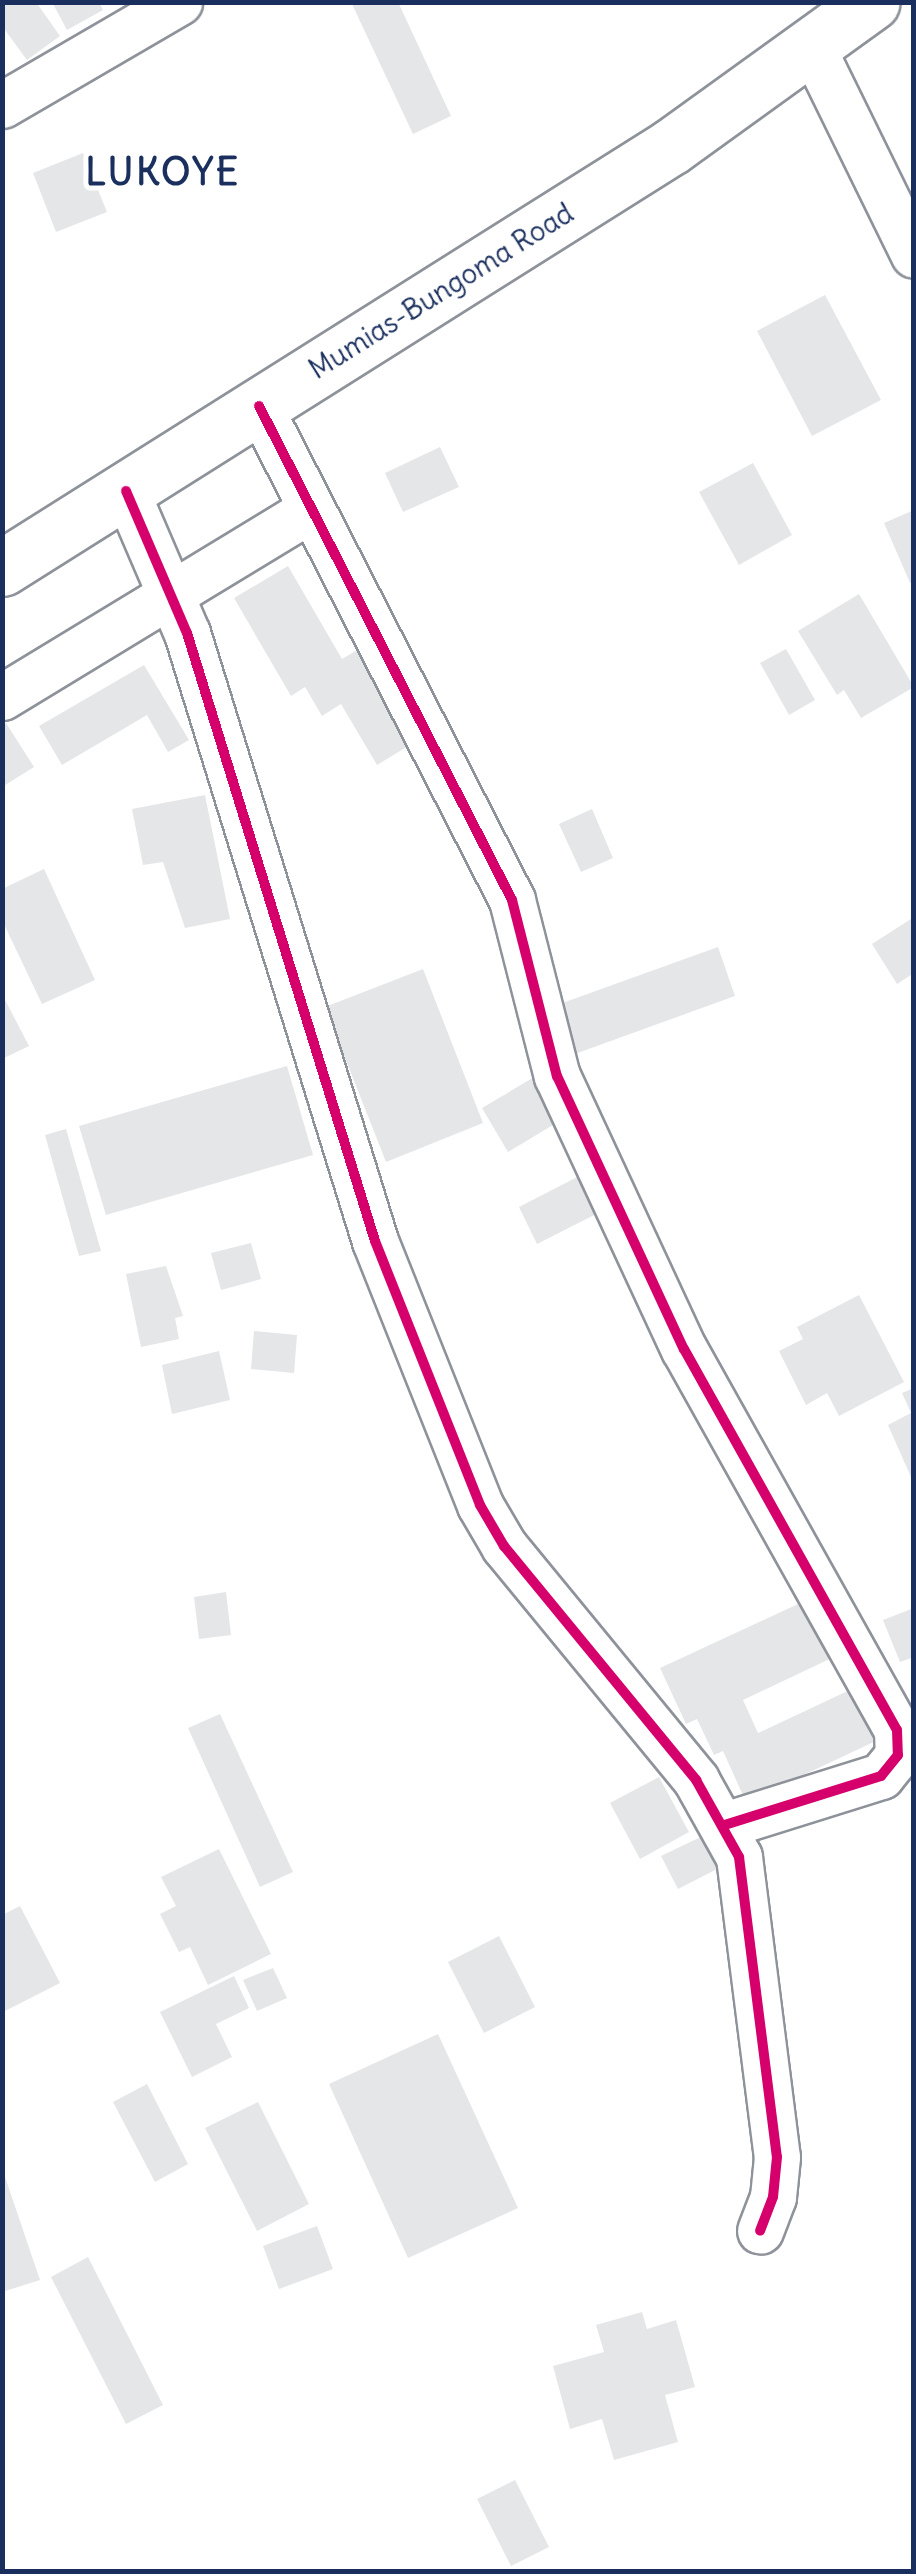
<!DOCTYPE html>
<html>
<head>
<meta charset="utf-8">
<style>
  body { margin:0 }
  #map { position:relative; width:916px; height:2574px; overflow:hidden; background:#fff; font-family:Delius,sans-serif }
  div>[style] { position:absolute }
  [style*='--x'] { left:calc(var(--x)*1px); top:calc(var(--y)*1px); width:calc(var(--w)*1px); rotate:calc(var(--a)*1deg) }
  .building>* { inset:0; background:#e5e6e8 }
  .roads { filter:drop-shadow(2px 0 #8e929a) drop-shadow(-2px 0 #8e929a) drop-shadow(0 2px #8e929a) drop-shadow(0 -2px #8e929a) }
  .minor>* { height:45px; margin:-22.5px; padding:0 22.5px; transform-origin:22.5px; border-radius:22.5px; background:#fff }
  .trunk>* { height:55px; margin:-27.5px; padding:0 27.5px; transform-origin:27.5px; border-radius:27.5px; background:#fff }
  .cycleway>* { height:10px; margin:-5px; padding:0 5px; transform-origin:5px; border-radius:5px; background:#d6006c }
  span { translate:-50% -50%; white-space:nowrap; text-align:center; line-height:1.15; -webkit-text-stroke:10px #fff; paint-order:stroke }
  .street-label { font-size:28px; color:#1b2f5e }
  .district-label { font-size:38px; color:#1b2f5e; font-weight:700; letter-spacing:2.5px }
  .frame { position:absolute; inset:0; border:5px solid #1b2f5e; pointer-events:none }
</style>
</head>
<body>
<div id="map">
  <div class="building">
    <i style="clip-path:polygon(2px 2px,36px 2px,60px 36px,27px 60px,2px 26px)"></i>
    <i style="clip-path:polygon(52px 2px,99px 2px,103px 10px,67px 30px)"></i>
    <i style="clip-path:polygon(351px 2px,398px 2px,451px 116px,413px 134px)"></i>
    <i style="clip-path:polygon(83px 153px,107px 212px,56px 232px,33px 173px)"></i>
    <i style="clip-path:polygon(825px 295px,881px 400px,812px 436px,757px 331px)"></i>
    <i style="clip-path:polygon(440px 447px,459px 487px,403px 512px,385px 473px)"></i>
    <i style="clip-path:polygon(753px 463px,792px 535px,739px 565px,699px 492px)"></i>
    <i style="clip-path:polygon(914px 510px,914px 581px,910px 583px,884px 523px)"></i>
    <i style="clip-path:polygon(288px 566px,342px 659px,366px 645px,382px 672px,371px 679px,410px 745px,377px 765px,341px 704px,322px 716px,305px 687px,291px 696px,234px 598px)"></i>
    <i style="clip-path:polygon(859px 594px,914px 687px,861px 718px,844px 690px,837px 695px,798px 631px)"></i>
    <i style="clip-path:polygon(786px 649px,815px 700px,789px 715px,760px 663px)"></i>
    <i style="clip-path:polygon(144px 665px,189px 740px,168px 752px,147px 715px,62px 765px,39px 726px)"></i>
    <i style="clip-path:polygon(6px 723px,34px 767px,2px 787px,2px 725px)"></i>
    <i style="clip-path:polygon(205px 795px,230px 919px,185px 928px,163px 862px,143px 865px,132px 809px)"></i>
    <i style="clip-path:polygon(592px 809px,613px 858px,581px 872px,559px 824px)"></i>
    <i style="clip-path:polygon(44px 869px,95px 980px,42px 1004px,2px 920px,2px 889px)"></i>
    <i style="clip-path:polygon(914px 917px,914px 973px,897px 984px,872px 944px)"></i>
    <i style="clip-path:polygon(718px 947px,735px 996px,572px 1055px,554px 1006px)"></i>
    <i style="clip-path:polygon(423px 969px,483px 1123px,386px 1162px,325px 1007px)"></i>
    <i style="clip-path:polygon(2px 994px,29px 1046px,2px 1059px)"></i>
    <i style="clip-path:polygon(287px 1066px,313px 1155px,106px 1215px,79px 1126px)"></i>
    <i style="clip-path:polygon(536px 1076px,563px 1119px,508px 1152px,482px 1108px)"></i>
    <i style="clip-path:polygon(66px 1129px,101px 1251px,79px 1256px,45px 1135px)"></i>
    <i style="clip-path:polygon(583px 1174px,602px 1211px,537px 1244px,519px 1207px)"></i>
    <i style="clip-path:polygon(251px 1243px,261px 1279px,221px 1290px,211px 1253px)"></i>
    <i style="clip-path:polygon(166px 1266px,183px 1316px,175px 1318px,179px 1339px,141px 1347px,126px 1274px)"></i>
    <i style="clip-path:polygon(859px 1295px,904px 1382px,839px 1416px,827px 1393px,806px 1405px,779px 1351px,803px 1339px,797px 1327px)"></i>
    <i style="clip-path:polygon(254px 1331px,297px 1335px,294px 1373px,251px 1369px)"></i>
    <i style="clip-path:polygon(219px 1351px,230px 1400px,172px 1414px,162px 1365px)"></i>
    <i style="clip-path:polygon(914px 1388px,914px 1484px,888px 1425px,911px 1413px,902px 1393px)"></i>
    <i style="clip-path:polygon(226px 1592px,231px 1635px,199px 1639px,194px 1597px)"></i>
    <i style="clip-path:polygon(809px 1599px,836px 1656px,743px 1700px,758px 1733px,854px 1688px,878px 1740px,746px 1802px,723px 1751px,714px 1755px,697px 1719px,686px 1724px,660px 1668px)"></i>
    <i style="clip-path:polygon(914px 1608px,914px 1657px,900px 1662px,883px 1620px)"></i>
    <i style="clip-path:polygon(220px 1714px,293px 1872px,260px 1887px,188px 1728px)"></i>
    <i style="clip-path:polygon(659px 1777px,689px 1832px,640px 1859px,610px 1803px)"></i>
    <i style="clip-path:polygon(709px 1833px,725px 1865px,678px 1889px,661px 1856px)"></i>
    <i style="clip-path:polygon(219px 1849px,271px 1954px,208px 1985px,190px 1947px,179px 1952px,160px 1914px,176px 1906px,161px 1877px)"></i>
    <i style="clip-path:polygon(20px 1906px,60px 1983px,5px 2011px,2px 1915px)"></i>
    <i style="clip-path:polygon(499px 1936px,535px 2007px,484px 2033px,448px 1962px)"></i>
    <i style="clip-path:polygon(273px 1968px,287px 1998px,257px 2011px,243px 1980px)"></i>
    <i style="clip-path:polygon(234px 1976px,249px 2008px,216px 2024px,232px 2057px,192px 2077px,160px 2012px)"></i>
    <i style="clip-path:polygon(438px 2034px,518px 2208px,408px 2258px,329px 2084px)"></i>
    <i style="clip-path:polygon(147px 2084px,188px 2164px,155px 2182px,113px 2102px)"></i>
    <i style="clip-path:polygon(258px 2102px,309px 2204px,257px 2231px,205px 2128px)"></i>
    <i style="clip-path:polygon(2px 2168px,40px 2280px,2px 2292px)"></i>
    <i style="clip-path:polygon(317px 2226px,333px 2269px,279px 2289px,263px 2246px)"></i>
    <i style="clip-path:polygon(88px 2257px,163px 2405px,126px 2424px,51px 2277px)"></i>
    <i style="clip-path:polygon(642px 2312px,647px 2329px,676px 2320px,695px 2387px,665px 2395px,678px 2442px,614px 2460px,602px 2419px,570px 2429px,553px 2366px,604px 2352px,596px 2325px)"></i>
    <i style="clip-path:polygon(515px 2480px,549px 2547px,511px 2566px,477px 2499px)"></i>
  </div>
  <div class="roads">
    <div class="minor">
      <i style="--x:813;--y:49;--w:229;--a:63.9"></i>
      <i style="--x:2;--y:105;--w:205;--a:-30.2"></i>
      <i style="--x:259;--y:406;--w:555;--a:62.88"></i>
      <i style="--x:512;--y:900;--w:182;--a:75.7"></i>
      <i style="--x:557;--y:1076;--w:301;--a:65.1"></i>
      <i style="--x:684;--y:1349;--w:436;--a:60.8"></i>
      <i style="--x:897;--y:1730;--w:25;--a:88"></i>
      <i style="--x:898;--y:1755;--w:27;--a:129"></i>
      <i style="--x:881;--y:1776;--w:164;--a:162.6"></i>
      <i style="--x:126;--y:491;--w:155;--a:66.8"></i>
      <i style="--x:187;--y:633;--w:636;--a:72.82"></i>
      <i style="--x:375;--y:1241;--w:284;--a:68.3"></i>
      <i style="--x:480;--y:1505;--w:48;--a:59.7"></i>
      <i style="--x:504;--y:1546;--w:303;--a:50.6"></i>
      <i style="--x:696;--y:1780;--w:88;--a:60.8"></i>
      <i style="--x:739;--y:1857;--w:302;--a:82.8"></i>
      <i style="--x:777;--y:2157;--w:40;--a:95.7"></i>
      <i style="--x:773;--y:2197;--w:36;--a:111"></i>
      <i style="--x:2;--y:697;--w:362;--a:-31.3"></i>
    </div>
    <div class="trunk">
      <i style="--x:2;--y:568;--w:792;--a:-32.2"></i>
      <i style="--x:672;--y:146;--w:246;--a:-35.8"></i>
    </div>
  </div>
  <div class="cycleway">
    <i style="--x:259;--y:406;--w:555;--a:62.88"></i>
    <i style="--x:512;--y:900;--w:182;--a:75.7"></i>
    <i style="--x:557;--y:1076;--w:301;--a:65.1"></i>
    <i style="--x:684;--y:1349;--w:436;--a:60.8"></i>
    <i style="--x:897;--y:1730;--w:25;--a:88"></i>
    <i style="--x:898;--y:1755;--w:27;--a:129"></i>
    <i style="--x:881;--y:1776;--w:164;--a:162.6"></i>
    <i style="--x:126;--y:491;--w:155;--a:66.8"></i>
    <i style="--x:187;--y:633;--w:636;--a:72.82"></i>
    <i style="--x:375;--y:1241;--w:284;--a:68.3"></i>
    <i style="--x:480;--y:1505;--w:48;--a:59.7"></i>
    <i style="--x:504;--y:1546;--w:303;--a:50.6"></i>
    <i style="--x:696;--y:1780;--w:88;--a:60.8"></i>
    <i style="--x:739;--y:1857;--w:302;--a:82.8"></i>
    <i style="--x:777;--y:2157;--w:40;--a:95.7"></i>
    <i style="--x:773;--y:2197;--w:36;--a:111"></i>
  </div>
  <div class="street-label">
    <span style="left:441px;top:291px;rotate:-32deg">Mumias-Bungoma Road</span>
  </div>
  <div class="district-label">
    <span style="left:163px;top:172px">LUKOYE</span>
  </div>
  <div class="frame"></div>
</div>
</body>
</html>
